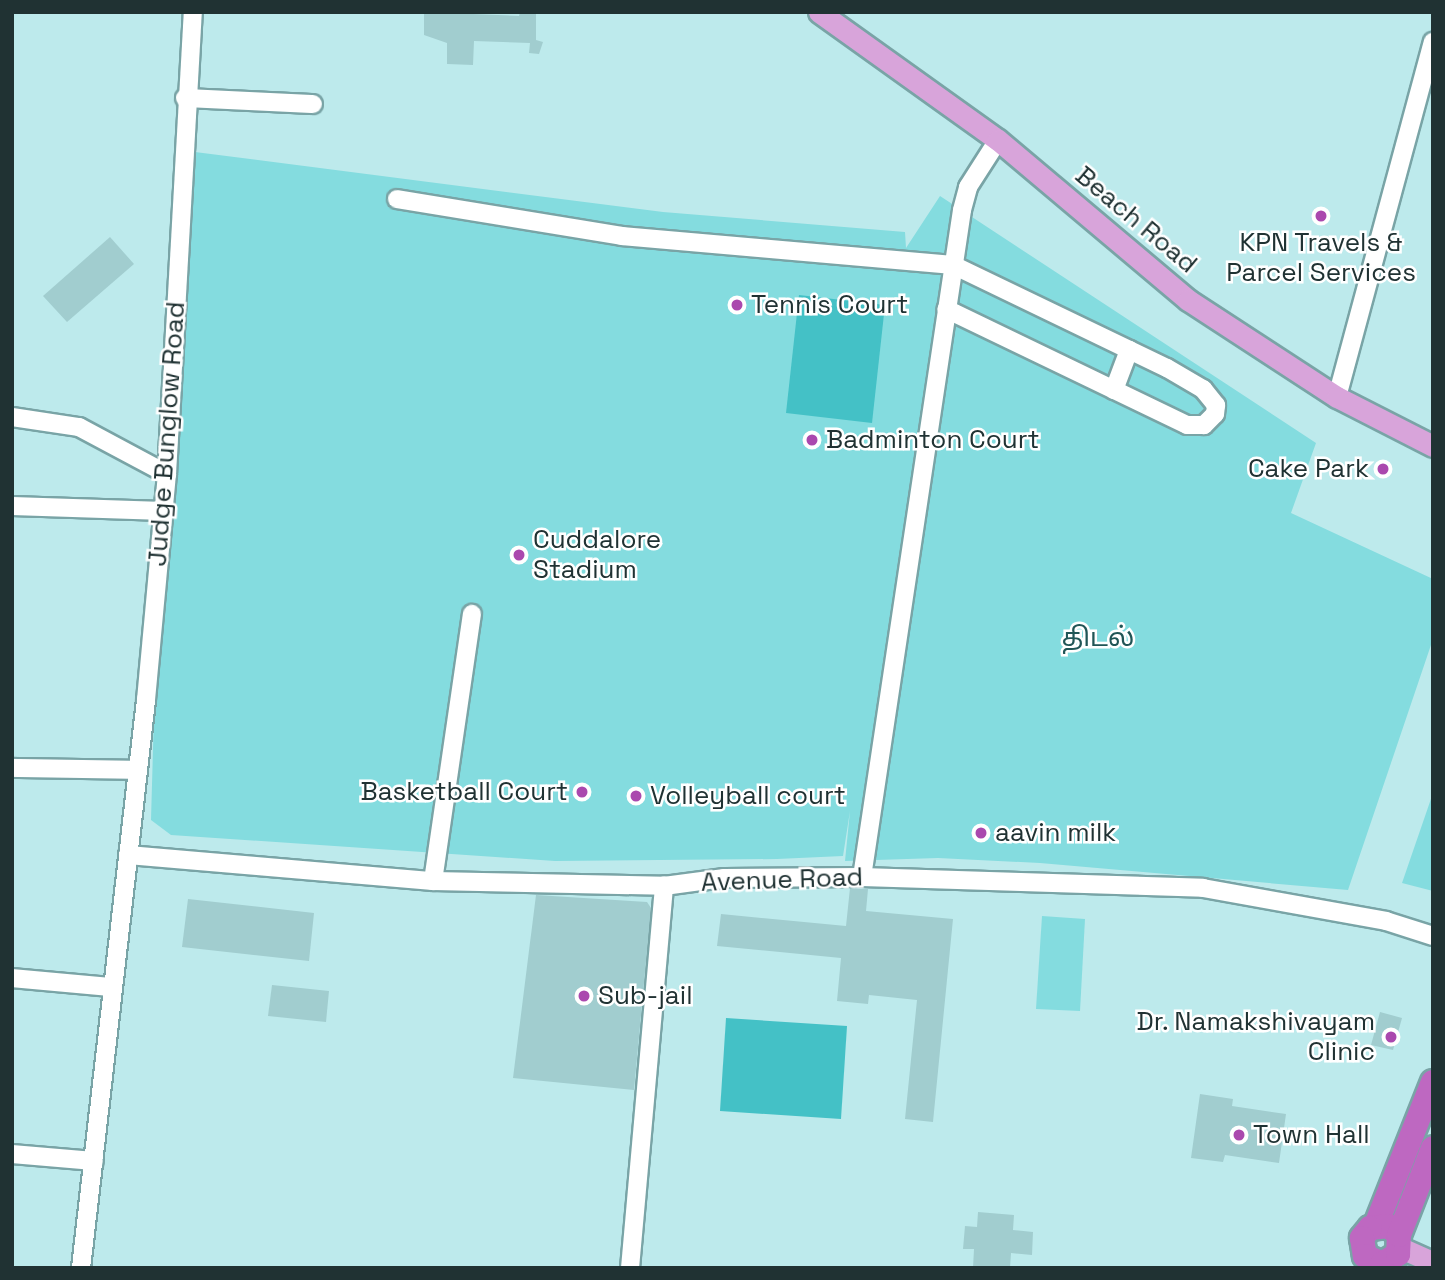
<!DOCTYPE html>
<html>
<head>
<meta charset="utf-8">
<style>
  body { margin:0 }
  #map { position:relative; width:1445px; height:1280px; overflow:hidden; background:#bdeaec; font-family:"Space Grotesk","Noto Sans Tamil",sans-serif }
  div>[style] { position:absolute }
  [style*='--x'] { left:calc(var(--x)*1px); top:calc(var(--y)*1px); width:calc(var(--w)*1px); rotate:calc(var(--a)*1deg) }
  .green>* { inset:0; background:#84dcdf }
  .water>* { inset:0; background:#44c1c6 }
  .building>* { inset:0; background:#a1cdcf }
  .roads { filter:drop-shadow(2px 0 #79a4a6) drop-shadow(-2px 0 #79a4a6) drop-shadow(0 2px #79a4a6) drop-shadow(0 -2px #79a4a6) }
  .minor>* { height:18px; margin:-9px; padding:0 9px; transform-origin:9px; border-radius:9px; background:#fff }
  .major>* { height:21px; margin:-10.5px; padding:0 10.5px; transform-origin:10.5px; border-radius:10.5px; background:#d8a4da }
  .highway>* { height:24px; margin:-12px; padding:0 12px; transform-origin:12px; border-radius:12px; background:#be68c1 }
  .dots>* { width:19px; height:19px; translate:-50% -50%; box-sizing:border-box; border:4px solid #fff; border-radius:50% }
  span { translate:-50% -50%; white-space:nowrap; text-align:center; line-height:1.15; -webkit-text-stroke:5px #fff; paint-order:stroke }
  .street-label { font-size:26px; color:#203233 }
  .poi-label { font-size:26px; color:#203233 }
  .left { translate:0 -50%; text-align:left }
  .right { translate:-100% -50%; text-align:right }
  .park-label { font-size:26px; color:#205556 }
  .frame { position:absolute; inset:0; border:14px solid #203233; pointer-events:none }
</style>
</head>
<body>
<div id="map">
  <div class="green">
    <i style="clip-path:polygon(195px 152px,663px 212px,905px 232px,906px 248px,940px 196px,1316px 443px,1291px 513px,1433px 579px,1433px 639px,1348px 890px,1040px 863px,938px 858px,845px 861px,850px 811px,843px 856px,777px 859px,555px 861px,171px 835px,151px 820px,157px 607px)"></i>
    <i style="clip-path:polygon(1433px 793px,1433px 891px,1402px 883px)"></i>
    <i style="clip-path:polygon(1042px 916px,1085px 919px,1080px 1011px,1036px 1009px)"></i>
  </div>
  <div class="water">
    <i style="clip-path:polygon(799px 295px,885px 305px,872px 423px,786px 413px)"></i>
    <i style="clip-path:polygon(726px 1018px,847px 1026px,841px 1119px,720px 1111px)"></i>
  </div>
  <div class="building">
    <i style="clip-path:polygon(424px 12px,519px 16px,520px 12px,536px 12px,536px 40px,543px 42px,539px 54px,529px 53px,530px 43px,474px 41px,473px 65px,447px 64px,447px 43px,424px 35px)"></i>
    <i style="clip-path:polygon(110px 237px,134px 264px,67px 322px,43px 296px)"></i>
    <i style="clip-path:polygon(850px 888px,868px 889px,866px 911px,953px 919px,933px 1122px,905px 1119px,917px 1000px,869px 995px,868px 1004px,837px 1001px,841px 958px,717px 946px,721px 914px,846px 926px)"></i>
    <i style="clip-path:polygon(536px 895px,647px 902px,651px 908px,634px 1090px,513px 1078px)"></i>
    <i style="clip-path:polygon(188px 899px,314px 913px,309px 961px,182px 947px)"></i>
    <i style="clip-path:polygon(272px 985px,329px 991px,326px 1022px,268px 1016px)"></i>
    <i style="clip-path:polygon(1380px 1012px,1402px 1018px,1393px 1050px,1371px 1045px)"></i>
    <i style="clip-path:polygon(1200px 1094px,1233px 1099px,1232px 1106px,1286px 1114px,1279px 1163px,1225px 1155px,1223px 1162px,1191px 1158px)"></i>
    <i style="clip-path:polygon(978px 1212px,1014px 1215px,1013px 1230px,1033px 1232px,1032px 1255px,1011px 1253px,1010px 1268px,973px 1268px,974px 1249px,963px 1249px,965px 1226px,977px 1227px)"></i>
  </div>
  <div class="roads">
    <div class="minor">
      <i style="--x:185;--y:98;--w:128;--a:2.7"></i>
      <i style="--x:397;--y:199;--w:228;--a:9.3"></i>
      <i style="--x:622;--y:236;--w:332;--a:5"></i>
      <i style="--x:953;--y:265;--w:237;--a:25.7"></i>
      <i style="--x:1167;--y:368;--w:42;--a:30.3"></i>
      <i style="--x:1203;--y:389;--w:21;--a:51"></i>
      <i style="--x:1216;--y:405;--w:9;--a:96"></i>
      <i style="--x:1215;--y:414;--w:16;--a:135"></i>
      <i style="--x:1204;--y:425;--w:17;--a:180"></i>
      <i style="--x:1187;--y:425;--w:267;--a:-154.3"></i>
      <i style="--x:1114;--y:390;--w:43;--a:-69.4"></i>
      <i style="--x:1337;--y:397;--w:368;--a:-74.9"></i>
      <i style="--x:12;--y:417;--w:68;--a:8.5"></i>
      <i style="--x:79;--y:427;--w:100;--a:28.1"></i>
      <i style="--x:12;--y:506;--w:152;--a:1.9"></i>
      <i style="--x:12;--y:768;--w:125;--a:0.9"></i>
      <i style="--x:128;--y:855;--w:306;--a:4.9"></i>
      <i style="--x:433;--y:881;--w:231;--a:1.2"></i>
      <i style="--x:664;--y:886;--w:61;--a:-7.6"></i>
      <i style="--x:724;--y:878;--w:138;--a:-0.4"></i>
      <i style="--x:862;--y:877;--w:341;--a:1.8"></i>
      <i style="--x:1203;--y:888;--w:186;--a:10.2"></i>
      <i style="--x:1386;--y:921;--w:49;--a:17.7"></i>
      <i style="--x:862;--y:877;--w:674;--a:-81.47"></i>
      <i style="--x:962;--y:210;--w:24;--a:-75"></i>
      <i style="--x:968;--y:187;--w:56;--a:-57.4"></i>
      <i style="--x:433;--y:881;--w:270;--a:-81.7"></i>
      <i style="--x:12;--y:978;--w:98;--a:5.2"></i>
      <i style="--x:12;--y:1154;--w:82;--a:4.9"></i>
      <i style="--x:81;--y:1268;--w:572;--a:-83.47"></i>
      <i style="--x:146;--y:700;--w:227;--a:-84.7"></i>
      <i style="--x:167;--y:474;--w:463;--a:-86.8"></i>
      <i style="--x:630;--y:1268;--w:384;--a:-84.9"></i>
    </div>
    <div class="major">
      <i style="--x:819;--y:12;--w:220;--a:35.6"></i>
      <i style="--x:998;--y:140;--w:248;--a:40.1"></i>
      <i style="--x:1188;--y:300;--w:178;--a:33.1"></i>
      <i style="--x:1337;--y:397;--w:108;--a:27"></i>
      <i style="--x:1401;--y:1248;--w:35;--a:24"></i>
    </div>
    <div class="highway">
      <i style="--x:1376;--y:1225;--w:154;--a:-68.3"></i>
      <i style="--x:1399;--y:1235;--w:13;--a:-138"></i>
      <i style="--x:1389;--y:1226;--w:19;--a:174"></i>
      <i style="--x:1370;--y:1228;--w:13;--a:129"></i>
      <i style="--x:1362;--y:1238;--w:18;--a:81"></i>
      <i style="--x:1365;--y:1256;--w:19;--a:25"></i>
      <i style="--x:1382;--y:1264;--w:19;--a:-32"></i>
      <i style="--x:1398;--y:1254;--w:19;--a:-87"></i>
      <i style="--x:1399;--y:1235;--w:93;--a:-68.7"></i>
    </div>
  </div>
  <div class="dots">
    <i style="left:1321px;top:216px;background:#aa48ae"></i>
    <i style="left:737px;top:305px;background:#aa48ae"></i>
    <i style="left:812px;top:440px;background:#aa48ae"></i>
    <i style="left:1383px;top:469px;background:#aa48ae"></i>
    <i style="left:519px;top:555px;background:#aa48ae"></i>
    <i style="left:582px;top:792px;background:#aa48ae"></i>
    <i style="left:636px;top:796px;background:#aa48ae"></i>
    <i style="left:981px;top:833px;background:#aa48ae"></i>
    <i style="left:584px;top:996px;background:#aa48ae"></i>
    <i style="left:1391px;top:1037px;background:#aa48ae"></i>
    <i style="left:1239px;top:1135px;background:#aa48ae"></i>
  </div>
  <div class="street-label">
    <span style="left:1136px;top:220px;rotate:40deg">Beach Road</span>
    <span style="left:167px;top:434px;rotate:-86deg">Judge Bunglow Road</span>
    <span style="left:782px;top:880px;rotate:-2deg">Avenue Road</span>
  </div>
  <div class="poi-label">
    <span style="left:1321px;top:258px">KPN Travels &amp;<br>Parcel Services</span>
    <span class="left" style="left:751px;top:305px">Tennis Court</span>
    <span class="left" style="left:826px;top:440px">Badminton Court</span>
    <span class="right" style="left:1369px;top:469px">Cake Park</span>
    <span class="left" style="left:533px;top:555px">Cuddalore<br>Stadium</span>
    <span class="right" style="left:568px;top:792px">Basketball Court</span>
    <span class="left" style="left:650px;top:796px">Volleyball court</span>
    <span class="left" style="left:995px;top:833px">aavin milk</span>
    <span class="left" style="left:598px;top:996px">Sub-jail</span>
    <span class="right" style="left:1375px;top:1037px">Dr. Namakshivayam<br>Clinic</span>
    <span class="left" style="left:1253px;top:1135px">Town Hall</span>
  </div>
  <div class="park-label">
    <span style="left:1098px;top:638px">திடல்</span>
  </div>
  <div class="frame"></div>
</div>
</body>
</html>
